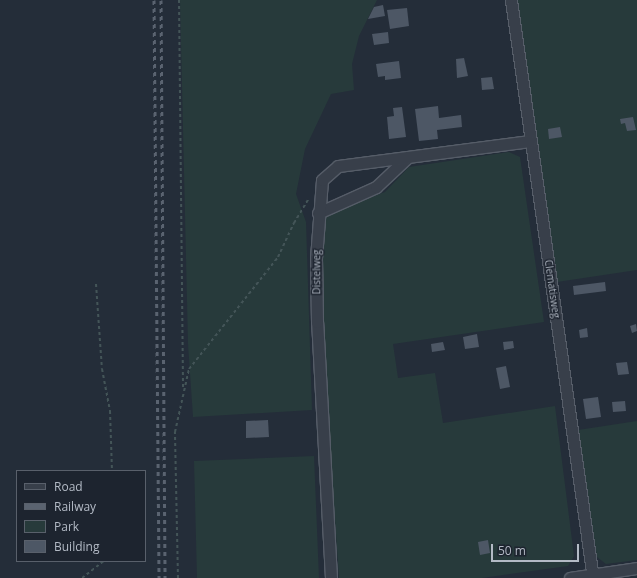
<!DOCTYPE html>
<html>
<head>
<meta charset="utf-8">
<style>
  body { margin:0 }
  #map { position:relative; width:637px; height:578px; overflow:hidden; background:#242d39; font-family:"Open Sans",sans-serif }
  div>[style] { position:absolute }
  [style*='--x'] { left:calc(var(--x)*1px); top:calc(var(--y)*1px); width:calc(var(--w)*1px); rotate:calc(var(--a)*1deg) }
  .green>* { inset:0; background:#273a3b }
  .building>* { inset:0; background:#4d5765 }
  .path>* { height:2px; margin-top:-1px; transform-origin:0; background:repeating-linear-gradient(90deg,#445558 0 3px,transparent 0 6px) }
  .roads { filter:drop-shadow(1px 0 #565d68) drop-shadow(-1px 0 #565d68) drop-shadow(0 1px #565d68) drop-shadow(0 -1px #565d68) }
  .minor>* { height:11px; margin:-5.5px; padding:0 5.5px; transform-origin:5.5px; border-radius:5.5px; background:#383f4a }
  .rail>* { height:3px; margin-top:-1.5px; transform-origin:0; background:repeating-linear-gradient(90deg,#5a6370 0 4px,transparent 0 8px) }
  span { translate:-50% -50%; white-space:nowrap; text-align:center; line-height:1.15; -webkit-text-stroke:3px #1d242f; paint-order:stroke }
  .street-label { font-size:10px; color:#b3bac5 }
  .legend { position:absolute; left:16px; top:470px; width:130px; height:92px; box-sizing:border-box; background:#1d242f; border:1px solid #59606b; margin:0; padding:5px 7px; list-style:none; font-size:12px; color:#b3bac5 }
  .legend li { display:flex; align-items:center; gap:8px; height:20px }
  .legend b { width:20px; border:1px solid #59606b }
  .scale { position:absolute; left:491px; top:544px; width:88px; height:18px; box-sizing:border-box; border:2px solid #b3bac5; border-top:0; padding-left:5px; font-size:12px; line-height:14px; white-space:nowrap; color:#b3bac5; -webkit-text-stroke:3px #1d242f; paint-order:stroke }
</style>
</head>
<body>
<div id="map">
  <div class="green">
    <i style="clip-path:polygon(180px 0,377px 0,359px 36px,352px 64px,354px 90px,331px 94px,305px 149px,296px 194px,306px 222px,312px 410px,193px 417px,188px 344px)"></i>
    <i style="clip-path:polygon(516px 0,637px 0,637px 270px,557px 282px)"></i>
    <i style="clip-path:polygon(509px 152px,520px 157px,544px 322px,393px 344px,398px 378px,435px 373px,443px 423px,555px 406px,574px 556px,568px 566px,482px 578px,339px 578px,323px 343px,323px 218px,336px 210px,385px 192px,409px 167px)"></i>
    <i style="clip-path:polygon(637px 421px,637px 560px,606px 564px,597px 557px,578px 430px)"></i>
    <i style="clip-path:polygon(314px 456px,319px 578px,197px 578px,194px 461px)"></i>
  </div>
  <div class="building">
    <i style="clip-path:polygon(383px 5px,385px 16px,368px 19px,374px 7px)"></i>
    <i style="clip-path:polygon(407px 8px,409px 26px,390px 29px,387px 10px)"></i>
    <i style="clip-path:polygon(388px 32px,389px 43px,374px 45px,372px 34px)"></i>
    <i style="clip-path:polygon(464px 58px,468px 76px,457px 78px,456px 59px)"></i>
    <i style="clip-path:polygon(399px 61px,401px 78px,385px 80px,385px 76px,378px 77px,376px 64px)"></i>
    <i style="clip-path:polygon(492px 77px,494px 89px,482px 90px,481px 78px)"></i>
    <i style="clip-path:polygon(438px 106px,439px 118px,461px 115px,462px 127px,437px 130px,438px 139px,419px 141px,415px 109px)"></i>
    <i style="clip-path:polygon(402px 107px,406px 137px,389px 139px,387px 117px,394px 116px,393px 108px)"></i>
    <i style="clip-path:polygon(633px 117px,636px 130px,627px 131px,625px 123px,621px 124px,620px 119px)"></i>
    <i style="clip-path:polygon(560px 127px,562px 137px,549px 139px,548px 129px)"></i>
    <i style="clip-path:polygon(605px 282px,606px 291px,574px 295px,573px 286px)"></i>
    <i style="clip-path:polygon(636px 324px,637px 331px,632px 333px,630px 326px)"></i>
    <i style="clip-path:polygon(587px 328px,588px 337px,580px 338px,579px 330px)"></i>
    <i style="clip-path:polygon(477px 334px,479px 347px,465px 349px,463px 337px)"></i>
    <i style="clip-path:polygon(513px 341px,514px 348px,504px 350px,503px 342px)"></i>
    <i style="clip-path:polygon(443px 342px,445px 350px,432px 352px,431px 344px)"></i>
    <i style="clip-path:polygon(627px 362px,629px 374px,618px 375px,616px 363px)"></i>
    <i style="clip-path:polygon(506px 366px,510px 387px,500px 389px,496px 368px)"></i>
    <i style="clip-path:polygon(598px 397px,601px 417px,586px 419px,583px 399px)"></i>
    <i style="clip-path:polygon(625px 401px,626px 411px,613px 412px,612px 402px)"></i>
    <i style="clip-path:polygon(268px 420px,269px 437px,246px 438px,246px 421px)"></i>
    <i style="clip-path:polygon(488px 540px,490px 553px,480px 555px,478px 542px)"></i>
  </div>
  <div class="path">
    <i style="--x:179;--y:0;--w:389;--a:89.4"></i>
    <i style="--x:96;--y:284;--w:85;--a:86"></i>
    <i style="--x:102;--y:369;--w:43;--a:79.2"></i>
    <i style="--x:110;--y:411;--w:60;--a:88.1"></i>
    <i style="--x:82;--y:578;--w:28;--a:-38"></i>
    <i style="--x:178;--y:578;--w:146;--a:-91.2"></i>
    <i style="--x:175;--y:432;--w:65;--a:-77.5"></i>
    <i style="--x:189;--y:369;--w:143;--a:-51.5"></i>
    <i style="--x:278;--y:257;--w:38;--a:-65"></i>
    <i style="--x:294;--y:223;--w:29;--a:-59"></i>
  </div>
  <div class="roads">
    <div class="minor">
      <i style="--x:511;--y:0;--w:584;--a:81.93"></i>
      <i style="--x:318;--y:213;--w:64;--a:-24.1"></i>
      <i style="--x:376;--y:187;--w:44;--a:-43.2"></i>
      <i style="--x:331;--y:578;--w:256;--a:-93.1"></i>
      <i style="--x:317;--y:322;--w:64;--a:-90.9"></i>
      <i style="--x:316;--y:258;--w:78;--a:-85.6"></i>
      <i style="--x:322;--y:180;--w:21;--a:-41"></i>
      <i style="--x:338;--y:166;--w:194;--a:-7.4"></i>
      <i style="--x:570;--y:578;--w:68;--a:-8.5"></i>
    </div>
  </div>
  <div class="rail">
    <i style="--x:154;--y:0;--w:578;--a:89.5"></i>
    <i style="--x:161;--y:0;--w:578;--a:89.6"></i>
  </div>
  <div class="street-label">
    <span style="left:317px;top:272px;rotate:-90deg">Distelweg</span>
    <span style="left:552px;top:289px;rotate:82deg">Clematisweg</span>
  </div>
  <ul class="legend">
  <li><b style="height:5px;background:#383f4a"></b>Road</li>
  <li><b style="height:5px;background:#5a6370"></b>Railway</li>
  <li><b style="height:11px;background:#273a3b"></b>Park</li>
  <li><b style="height:11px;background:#4d5765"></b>Building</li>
  </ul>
  <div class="scale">50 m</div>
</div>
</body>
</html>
